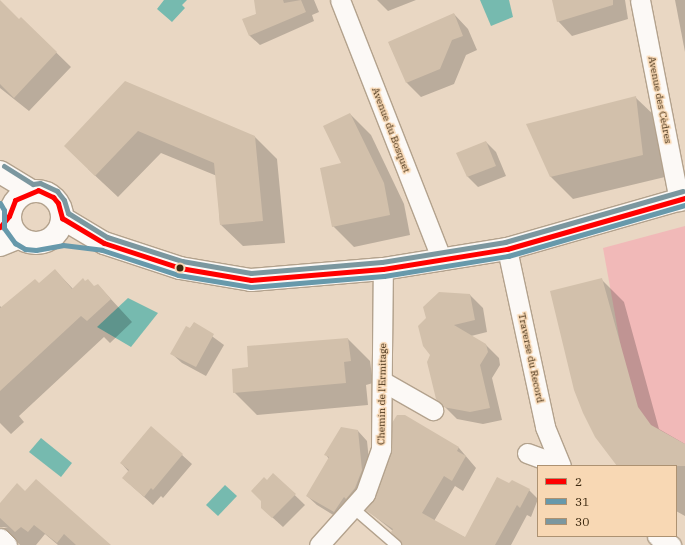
<!DOCTYPE html>
<html>
<head>
<meta charset="utf-8">
<style>
  body { margin:0 }
  #map { position:relative; width:685px; height:545px; overflow:hidden; background:#e9d7c3; font-family:"IBM Plex Serif",serif }
  div>[style] { position:absolute }
  [style*='--x'] { left:calc(var(--x)*1px); top:calc(var(--y)*1px); width:calc(var(--w)*1px); rotate:calc(var(--a)*1deg) }
  .green>* { inset:0; background:#f1b9b8 }
  .water>* { inset:0; background:#76baaf }
  .shadow>* { inset:0; background:#0003 }
  .building>* { inset:0; background:#d2c0ab }
  .roads { filter:drop-shadow(1px 0 #b3a28d) drop-shadow(-1px 0 #b3a28d) drop-shadow(0 1px #b3a28d) drop-shadow(0 -1px #b3a28d) }
  .lane>* { height:10px; margin:-5px; padding:0 5px; transform-origin:5px; border-radius:5px; background:#fcf9f6 }
  .street>* { height:19px; margin:-9.5px; padding:0 9.5px; transform-origin:9.5px; border-radius:9.5px; background:#fcf9f6 }
  .secondary>* { height:22px; margin:-11px; padding:0 11px; transform-origin:11px; border-radius:11px; background:#fcf9f6 }
  .secondary>.ring { margin:-11px; padding:0; box-sizing:content-box; background:none; border:22px solid #fcf9f6; border-radius:50% }
  .bus-1>* { height:5px; margin:-2.5px; padding:0 2.5px; transform-origin:2.5px; border-radius:2.5px; background:#f00 }
  .bus-2>* { height:5px; margin:-2.5px; padding:0 2.5px; transform-origin:2.5px; border-radius:2.5px; background:#6799ab }
  .bus-3>* { height:5px; margin:-2.5px; padding:0 2.5px; transform-origin:2.5px; border-radius:2.5px; background:#7b979f }
  .dots>* { width:11px; height:11px; translate:-50% -50%; box-sizing:border-box; border:2px solid #f8d8b4; border-radius:50% }
  span { translate:-50% -50%; white-space:nowrap; text-align:center; line-height:1.15; -webkit-text-stroke:3px #f8d8b4; paint-order:stroke }
  .street-label { font-size:10px; color:#3d2910 }
  .legend { position:absolute; left:537px; top:465px; width:140px; height:72px; box-sizing:border-box; background:#f8d8b4; border:1px solid #ad9272; margin:0; padding:5px 7px; list-style:none; font-size:12px; color:#3d2910 }
  .legend li { display:flex; align-items:center; gap:8px; height:20px }
  .legend b { width:20px; border:1px solid #ad9272 }
</style>
</head>
<body>
<div id="map">
  <div class="green">
    <i style="clip-path:polygon(685px 226px,685px 446px,642px 421px,625px 370px,603px 248px)"></i>
  </div>
  <div class="water">
    <i style="clip-path:polygon(164px 0,187px 0,182px 5px,185px 8px,172px 22px,157px 9px)"></i>
    <i style="clip-path:polygon(480px 0,509px 0,513px 17px,491px 26px)"></i>
    <i style="clip-path:polygon(128px 298px,158px 313px,131px 347px,97px 327px)"></i>
    <i style="clip-path:polygon(41px 438px,72px 463px,61px 477px,29px 452px)"></i>
    <i style="clip-path:polygon(225px 485px,237px 496px,218px 516px,206px 505px)"></i>
  </div>
  <div class="shadow">
    <i style="clip-path:polygon(255px 0,314px 0,319px 12px,312px 15px,314px 21px,260px 45px,250px 36px,243px 20px,257px 14px)"></i>
    <i style="clip-path:polygon(377px 0,416px 0,388px 11px)"></i>
    <i style="clip-path:polygon(553px 0,625px 0,628px 19px,572px 36px,558px 21px)"></i>
    <i style="clip-path:polygon(675px 0,685px 0,685px 52px)"></i>
    <i style="clip-path:polygon(0 6px,19px 20px,21px 18px,71px 67px,29px 111px,0 88px)"></i>
    <i style="clip-path:polygon(454px 14px,468px 29px,477px 50px,466px 55px,454px 84px,421px 97px,407px 83px,389px 43px)"></i>
    <i style="clip-path:polygon(126px 83px,255px 137px,277px 159px,285px 243px,243px 246px,220px 224px,217px 176px,161px 153px,118px 197px,88px 169px)"></i>
    <i style="clip-path:polygon(635px 97px,658px 119px,665px 177px,573px 199px,551px 177px,528px 125px)"></i>
    <i style="clip-path:polygon(350px 114px,371px 135px,404px 204px,410px 235px,354px 247px,333px 226px)"></i>
    <i style="clip-path:polygon(486px 142px,496px 152px,506px 176px,478px 187px,468px 177px,458px 154px)"></i>
    <i style="clip-path:polygon(55px 270px,73px 289px,86px 282px,95px 287px,98px 285px,132px 322px,110px 343px,104px 337px,19px 416px,24px 422px,11px 434px,0 423px,0 306px,2px 308px,39px 284px)"></i>
    <i style="clip-path:polygon(601px 279px,624px 302px,659px 429px,685px 444px,685px 516px,676px 511px,676px 466px,618px 466px)"></i>
    <i style="clip-path:polygon(470px 295px,483px 308px,487px 332px,471px 336px,486px 345px,499px 358px,500px 365px,492px 378px,502px 420px,483px 424px,457px 419px,444px 406px,428px 362px)"></i>
    <i style="clip-path:polygon(194px 323px,224px 345px,206px 376px,182px 363px,172px 354px)"></i>
    <i style="clip-path:polygon(348px 339px,370px 361px,373px 383px,366px 385px,368px 405px,257px 415px,234px 392px,249px 367px)"></i>
    <i style="clip-path:polygon(404px 416px,459px 448px,476px 468px,463px 491px,455px 486px,434px 521px,466px 538px,510px 485px,529px 490px,538px 499px,531px 517px,527px 515px,511px 545px,403px 545px,393px 531px,367px 510px,376px 498px)"></i>
    <i style="clip-path:polygon(151px 427px,192px 464px,163px 498px,161px 496px,153px 505px,123px 478px,129px 472px,121px 463px)"></i>
    <i style="clip-path:polygon(358px 431px,367px 441px,371px 480px,343px 521px,317px 505px,307px 496px,329px 459px,326px 455px)"></i>
    <i style="clip-path:polygon(273px 474px,305px 505px,283px 527px,262px 508px,267px 481px)"></i>
    <i style="clip-path:polygon(26px 493px,110px 545px,58px 545px,45px 534px,36px 545px,20px 545px,13px 537px,2px 540px,0 529px,8px 527px,0 527px,0 504px)"></i>
  </div>
  <div class="building">
    <i style="clip-path:polygon(0 0,19px 19px,21px 17px,57px 52px,14px 98px,0 84px)"></i>
    <i style="clip-path:polygon(254px 0,283px 0,284px 3px,301px 0,306px 12px,249px 36px,242px 19px,256px 14px)"></i>
    <i style="clip-path:polygon(552px 0,613px 0,613px 5px,557px 22px)"></i>
    <i style="clip-path:polygon(454px 13px,463px 36px,452px 40px,440px 69px,406px 83px,388px 42px)"></i>
    <i style="clip-path:polygon(125px 81px,255px 136px,263px 221px,220px 225px,214px 163px,138px 131px,95px 176px,64px 146px)"></i>
    <i style="clip-path:polygon(636px 96px,643px 155px,550px 177px,526px 124px)"></i>
    <i style="clip-path:polygon(350px 113px,384px 183px,390px 215px,332px 227px,320px 168px,341px 163px,323px 126px)"></i>
    <i style="clip-path:polygon(486px 141px,496px 166px,467px 177px,456px 153px)"></i>
    <i style="clip-path:polygon(55px 269px,72px 289px,83px 278px,85px 281px,88px 279px,94px 286px,98px 284px,111px 299px,87px 321px,81px 316px,0 391px,0 308px,35px 279px,39px 283px)"></i>
    <i style="clip-path:polygon(602px 278px,638px 407px,651px 425px,685px 444px,685px 466px,617px 466px,595px 437px,583px 413px,574px 390px,550px 291px)"></i>
    <i style="clip-path:polygon(439px 292px,470px 294px,475px 320px,454px 325px,486px 344px,488px 352px,480px 365px,490px 408px,470px 412px,443px 407px,436px 399px,427px 362px,430px 355px,423px 346px,418px 326px,426px 318px,423px 307px)"></i>
    <i style="clip-path:polygon(194px 322px,214px 334px,196px 367px,170px 354px,186px 326px,190px 328px)"></i>
    <i style="clip-path:polygon(348px 338px,351px 361px,344px 362px,346px 383px,233px 393px,232px 369px,248px 367px,247px 346px)"></i>
    <i style="clip-path:polygon(397px 415px,405px 415px,459px 447px,457px 451px,466px 456px,452px 481px,444px 476px,422px 513px,465px 537px,497px 477px,509px 483px,512px 480px,530px 489px,520px 508px,517px 505px,495px 545px,402px 545px,391px 532px,393px 529px,365px 510px,375px 498px,391px 453px,392px 423px)"></i>
    <i style="clip-path:polygon(151px 426px,183px 454px,153px 490px,151px 488px,144px 497px,122px 478px,129px 470px,120px 463px)"></i>
    <i style="clip-path:polygon(341px 427px,358px 430px,362px 470px,355px 488px,346px 499px,344px 497px,334px 512px,306px 496px,329px 457px,324px 455px)"></i>
    <i style="clip-path:polygon(273px 473px,296px 494px,272px 518px,261px 508px,261px 501px,251px 491px,264px 477px,267px 480px)"></i>
    <i style="clip-path:polygon(36px 479px,111px 545px,76px 545px,64px 534px,57px 543px,34px 525px,28px 532px,21px 527px,15px 532px,0 518px,0 503px,17px 483px,25px 491px)"></i>
  </div>
  <div class="roads">
    <div class="lane">
      <i style="--x:353;--y:508;--w:57;--a:40.7"></i>
    </div>
    <div class="street">
      <i style="--x:340;--y:0;--w:279;--a:68.6"></i>
      <i style="--x:640;--y:0;--w:205;--a:79"></i>
      <i style="--x:0;--y:227;--w:14;--a:-51"></i>
      <i style="--x:0;--y:246;--w:22;--a:-22"></i>
      <i style="--x:507;--y:249;--w:182;--a:77.9"></i>
      <i style="--x:545;--y:427;--w:42;--a:67.7"></i>
      <i style="--x:382;--y:381;--w:59;--a:29.6"></i>
      <i style="--x:527;--y:453;--w:35;--a:20"></i>
      <i style="--x:657;--y:536;--w:17;--a:33"></i>
      <i style="--x:0;--y:538;--w:10;--a:45"></i>
      <i style="--x:319;--y:545;--w:69;--a:-48"></i>
      <i style="--x:365;--y:494;--w:48;--a:-70.4"></i>
      <i style="--x:381;--y:449;--w:180;--a:-89.4"></i>
    </div>
    <div class="secondary">
      <i style="--x:0;--y:172;--w:37;--a:31"></i>
      <i class="ring" style="left:10px;top:191px;width:30px;height:30px"></i>
      <i style="--x:62;--y:218;--w:49;--a:30.8"></i>
      <i style="--x:104;--y:243;--w:80;--a:18.2"></i>
      <i style="--x:180;--y:268;--w:72;--a:9.6"></i>
      <i style="--x:251;--y:280;--w:132;--a:-4.8"></i>
      <i style="--x:383;--y:269;--w:126;--a:-9.2"></i>
      <i style="--x:507;--y:249;--w:185;--a:-16"></i>
    </div>
  </div>
  <div class="bus-1">
    <i style="--x:0;--y:227;--w:14;--a:-51"></i>
    <i style="--x:9;--y:216;--w:17;--a:-69"></i>
    <i style="--x:15;--y:200;--w:25;--a:-23"></i>
    <i style="--x:38;--y:190;--w:17;--a:25"></i>
    <i style="--x:53;--y:197;--w:8;--a:50"></i>
    <i style="--x:58;--y:203;--w:16;--a:75"></i>
    <i style="--x:62;--y:218;--w:49;--a:30.8"></i>
    <i style="--x:104;--y:243;--w:80;--a:18.2"></i>
    <i style="--x:180;--y:268;--w:72;--a:9.6"></i>
    <i style="--x:251;--y:280;--w:132;--a:-4.8"></i>
    <i style="--x:383;--y:269;--w:126;--a:-9.2"></i>
    <i style="--x:507;--y:249;--w:185;--a:-16"></i>
  </div>
  <div class="bus-2">
    <i style="--x:0;--y:203;--w:8;--a:60"></i>
    <i style="--x:4;--y:210;--w:18;--a:90"></i>
    <i style="--x:4;--y:228;--w:19;--a:54"></i>
    <i style="--x:15;--y:243;--w:12;--a:31"></i>
    <i style="--x:25;--y:249;--w:11;--a:5"></i>
    <i style="--x:36;--y:250;--w:27;--a:-10"></i>
    <i style="--x:63;--y:245;--w:39;--a:7"></i>
    <i style="--x:102;--y:250;--w:80;--a:18.2"></i>
    <i style="--x:178;--y:275;--w:74;--a:9.3"></i>
    <i style="--x:251;--y:287;--w:133;--a:-4.7"></i>
    <i style="--x:384;--y:276;--w:126;--a:-9.2"></i>
    <i style="--x:508;--y:256;--w:184;--a:-16.1"></i>
  </div>
  <div class="bus-3">
    <i style="--x:4;--y:166;--w:34;--a:32"></i>
    <i style="--x:33;--y:184;--w:7;--a:-8"></i>
    <i style="--x:40;--y:183;--w:19;--a:25"></i>
    <i style="--x:57;--y:191;--w:11;--a:52"></i>
    <i style="--x:64;--y:200;--w:14;--a:73"></i>
    <i style="--x:68;--y:213;--w:46;--a:31.6"></i>
    <i style="--x:107;--y:237;--w:79;--a:17.7"></i>
    <i style="--x:182;--y:261;--w:70;--a:9.9"></i>
    <i style="--x:251;--y:273;--w:131;--a:-4.8"></i>
    <i style="--x:382;--y:262;--w:125;--a:-9.2"></i>
    <i style="--x:505;--y:242;--w:185;--a:-16"></i>
  </div>
  <div class="dots">
    <i style="left:180px;top:268px;background:#3d2910"></i>
  </div>
  <div class="street-label">
    <span style="left:660px;top:100px;rotate:79deg">Avenue des Cèdres</span>
    <span style="left:391px;top:130px;rotate:69deg">Avenue du Bosquet</span>
    <span style="left:531px;top:358px;rotate:78deg">Traverse du Record</span>
    <span style="left:382px;top:394px;rotate:-89deg">Chemin de l'Ermitage</span>
  </div>
  <ul class="legend">
  <li><b style="height:5px;background:#f00"></b>2</li>
  <li><b style="height:5px;background:#6799ab"></b>31</li>
  <li><b style="height:5px;background:#7b979f"></b>30</li>
  </ul>
</div>
</body>
</html>
